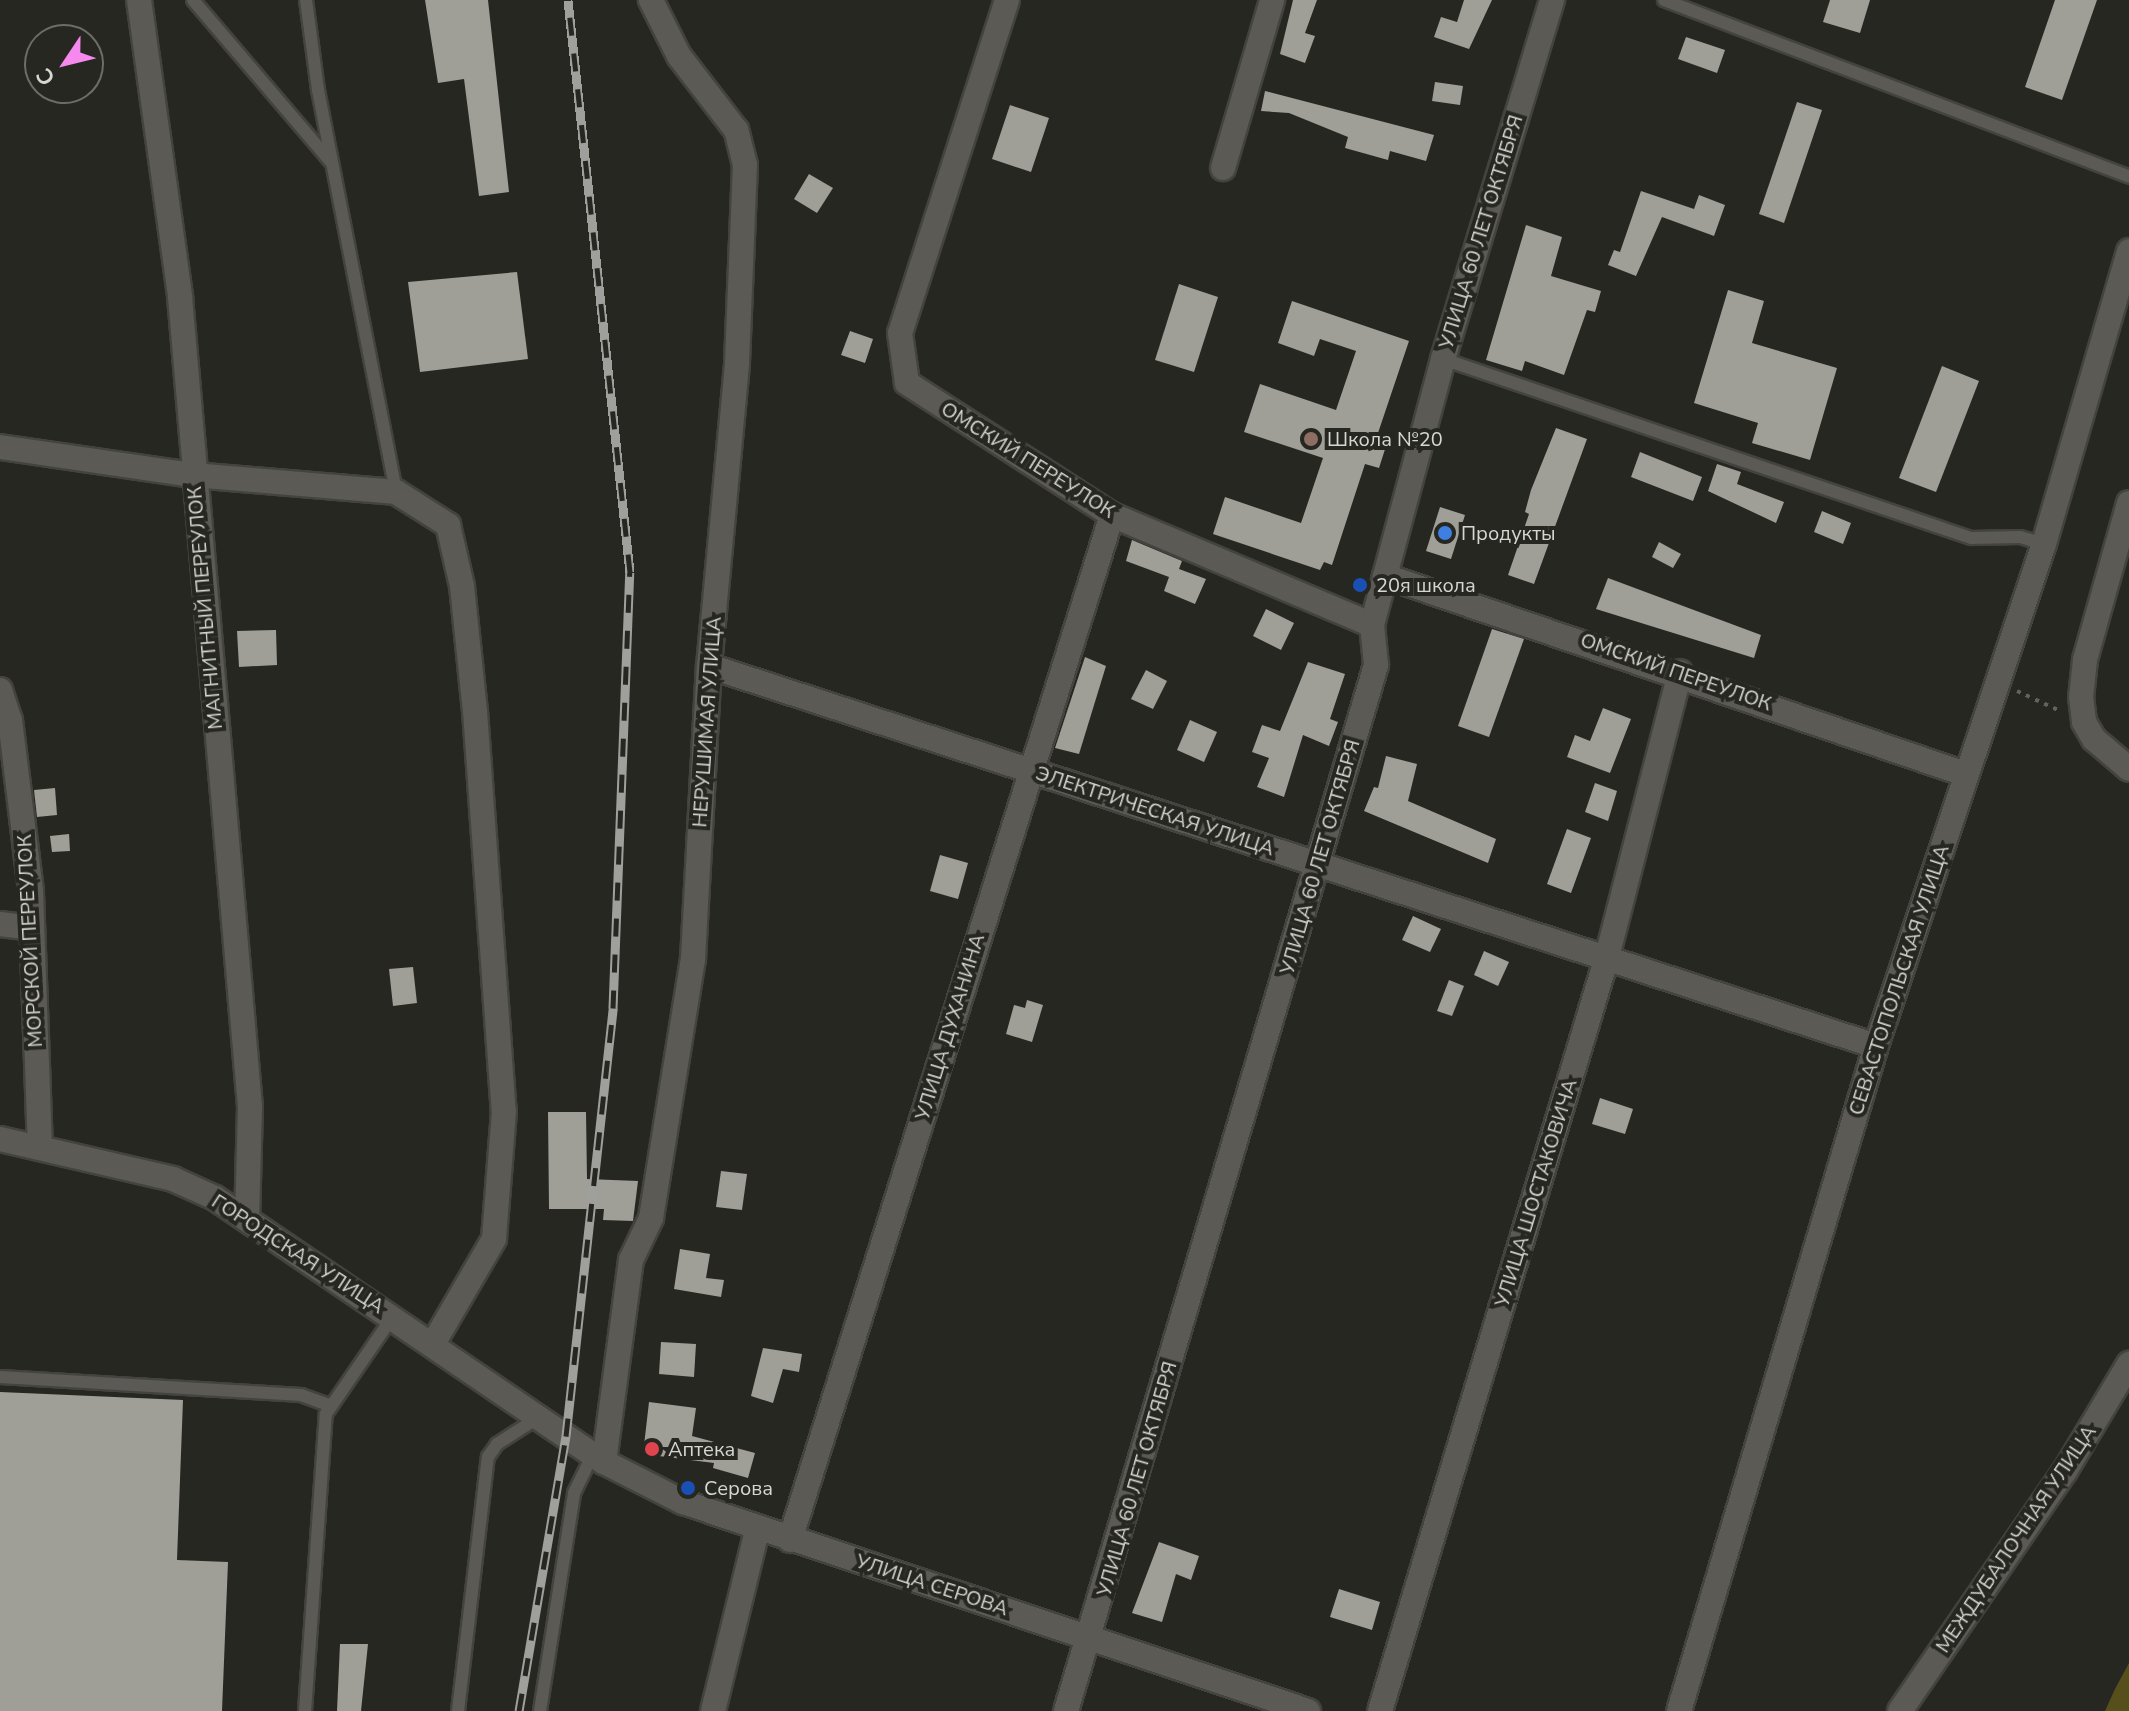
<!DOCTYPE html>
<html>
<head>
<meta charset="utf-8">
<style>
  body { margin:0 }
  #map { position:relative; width:2129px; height:1711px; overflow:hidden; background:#272721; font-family:"Nunito Sans",sans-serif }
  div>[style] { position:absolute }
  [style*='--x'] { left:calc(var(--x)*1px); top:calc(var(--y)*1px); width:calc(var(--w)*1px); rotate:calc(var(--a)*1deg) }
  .forest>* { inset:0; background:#574f1b }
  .building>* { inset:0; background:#9f9e97 }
  .path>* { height:4px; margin-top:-2px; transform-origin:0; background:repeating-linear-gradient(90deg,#63635e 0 4px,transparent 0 10px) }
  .roads { filter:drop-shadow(2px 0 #43433f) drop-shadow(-2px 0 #43433f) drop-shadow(0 2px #43433f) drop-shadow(0 -2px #43433f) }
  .lane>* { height:12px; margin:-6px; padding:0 6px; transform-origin:6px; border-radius:6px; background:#5b5a54 }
  .street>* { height:24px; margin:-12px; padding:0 12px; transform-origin:12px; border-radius:12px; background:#5b5a54 }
  .secondary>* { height:24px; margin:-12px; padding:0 12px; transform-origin:12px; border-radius:12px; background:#5b5a54 }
  .rail>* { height:9px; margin-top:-4.5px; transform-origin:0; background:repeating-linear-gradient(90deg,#272721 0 18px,#9f9f9b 0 36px); box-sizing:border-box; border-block:2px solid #9f9f9b }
  .dots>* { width:22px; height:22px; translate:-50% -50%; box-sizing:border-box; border:4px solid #272721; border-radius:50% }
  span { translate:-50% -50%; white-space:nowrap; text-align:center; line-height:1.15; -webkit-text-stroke:8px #272721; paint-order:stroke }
  .street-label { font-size:20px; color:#d6d6d2 }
  .poi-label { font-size:20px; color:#d6d6d2 }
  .left { translate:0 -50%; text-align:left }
  .north { position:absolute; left:24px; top:24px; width:80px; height:80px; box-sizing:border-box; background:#272721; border:2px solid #6d6d68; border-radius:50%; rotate:235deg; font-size:22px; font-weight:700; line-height:32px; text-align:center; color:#d6d6d2 }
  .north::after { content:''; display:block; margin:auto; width:28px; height:36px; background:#f689ee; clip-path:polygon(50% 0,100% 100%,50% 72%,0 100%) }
</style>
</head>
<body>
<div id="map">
  <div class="forest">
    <i style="clip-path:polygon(2129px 1663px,2129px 1711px,2105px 1711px,2115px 1689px)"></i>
  </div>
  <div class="building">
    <i style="clip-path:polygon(425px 0,488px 0,509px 192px,479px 196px,464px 79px,438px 83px)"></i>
    <i style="clip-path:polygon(1293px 0,1317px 0,1305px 33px,1315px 36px,1305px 63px,1280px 54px)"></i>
    <i style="clip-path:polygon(1464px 0,1492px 0,1469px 49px,1434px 37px,1441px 17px,1457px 22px)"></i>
    <i style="clip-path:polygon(1830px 0,1870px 0,1860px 33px,1823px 22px)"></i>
    <i style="clip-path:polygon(2055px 0,2097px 0,2062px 100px,2025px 87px)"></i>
    <i style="clip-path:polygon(1686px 37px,1725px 50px,1717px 73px,1678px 59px)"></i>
    <i style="clip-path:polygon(1435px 82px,1463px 86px,1460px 105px,1432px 101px)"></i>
    <i style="clip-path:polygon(1265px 91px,1434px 135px,1426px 161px,1390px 151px,1388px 160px,1345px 148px,1348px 137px,1289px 113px,1261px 111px)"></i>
    <i style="clip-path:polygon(1797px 102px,1822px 110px,1784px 223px,1759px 214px)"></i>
    <i style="clip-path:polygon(1010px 105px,1049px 118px,1031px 172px,992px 159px)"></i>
    <i style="clip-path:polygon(809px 174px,833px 188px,817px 213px,794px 199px)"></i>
    <i style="clip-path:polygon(1641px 191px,1694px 209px,1699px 195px,1725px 205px,1714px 236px,1662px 217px,1636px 276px,1608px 265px,1614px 250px,1620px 252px)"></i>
    <i style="clip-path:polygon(1526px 225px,1562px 237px,1551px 276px,1601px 291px,1595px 312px,1587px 310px,1564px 375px,1525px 361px,1522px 371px,1486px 360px)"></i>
    <i style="clip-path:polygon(517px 272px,528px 359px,420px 372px,408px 282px)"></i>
    <i style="clip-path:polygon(1179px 284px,1218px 297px,1194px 372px,1155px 360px)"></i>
    <i style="clip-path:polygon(1728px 290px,1764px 301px,1752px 343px,1837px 368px,1810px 460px,1752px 443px,1758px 423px,1694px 403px)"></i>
    <i style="clip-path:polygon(1292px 301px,1409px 341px,1377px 436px,1388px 440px,1379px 468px,1365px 464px,1332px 565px,1324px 562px,1320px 570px,1213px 534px,1225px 497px,1301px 523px,1323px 458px,1244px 432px,1260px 384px,1336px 410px,1356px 351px,1320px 339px,1314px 356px,1278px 343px)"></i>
    <i style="clip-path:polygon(850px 331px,873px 339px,865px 363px,841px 355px)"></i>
    <i style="clip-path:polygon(1942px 366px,1979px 381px,1936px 492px,1899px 478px)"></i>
    <i style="clip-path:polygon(1556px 428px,1587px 439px,1534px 584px,1508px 575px,1529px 514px,1525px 512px,1531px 490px)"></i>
    <i style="clip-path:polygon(1640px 452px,1702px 477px,1693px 501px,1631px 477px)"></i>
    <i style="clip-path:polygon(1717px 464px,1741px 472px,1737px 484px,1784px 502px,1776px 523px,1708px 491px)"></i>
    <i style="clip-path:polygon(1440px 507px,1465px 515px,1451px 559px,1426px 551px)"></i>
    <i style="clip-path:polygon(1822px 511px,1851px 523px,1843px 544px,1814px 532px)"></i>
    <i style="clip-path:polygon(1132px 540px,1182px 561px,1179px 569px,1206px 579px,1195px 604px,1164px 591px,1169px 577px,1126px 561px)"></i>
    <i style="clip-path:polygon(1659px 542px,1681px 554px,1673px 568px,1652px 557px)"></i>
    <i style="clip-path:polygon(1608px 578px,1761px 635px,1754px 658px,1596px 609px)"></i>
    <i style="clip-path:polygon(1266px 609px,1294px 623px,1281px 650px,1253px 636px)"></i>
    <i style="clip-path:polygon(1492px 629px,1524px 639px,1489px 737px,1458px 726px)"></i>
    <i style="clip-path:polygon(276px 630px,277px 665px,239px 667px,237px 631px)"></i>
    <i style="clip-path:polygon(1085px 657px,1106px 666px,1079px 754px,1055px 748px)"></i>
    <i style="clip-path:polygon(1308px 662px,1345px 674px,1330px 719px,1338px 722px,1329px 746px,1303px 735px,1284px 797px,1257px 787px,1269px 758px,1252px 752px,1262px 725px,1280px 731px)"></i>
    <i style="clip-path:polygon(1146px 670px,1167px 681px,1153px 709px,1131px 699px)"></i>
    <i style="clip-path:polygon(1603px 708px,1631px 719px,1610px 773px,1567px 757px,1575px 735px,1590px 741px)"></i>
    <i style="clip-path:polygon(1190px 720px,1217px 732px,1204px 762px,1177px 750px)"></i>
    <i style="clip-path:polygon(1386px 756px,1417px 764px,1408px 801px,1496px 839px,1488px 863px,1364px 811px,1374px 787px,1378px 788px)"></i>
    <i style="clip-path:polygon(1595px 783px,1617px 791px,1608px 821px,1585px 812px)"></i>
    <i style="clip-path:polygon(55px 788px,57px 815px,37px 817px,34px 790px)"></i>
    <i style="clip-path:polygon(1567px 829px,1591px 838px,1571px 893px,1547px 884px)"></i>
    <i style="clip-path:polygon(69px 834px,70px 851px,52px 852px,50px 836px)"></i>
    <i style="clip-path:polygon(940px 855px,968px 863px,958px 899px,930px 891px)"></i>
    <i style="clip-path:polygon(1413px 916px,1441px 929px,1430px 952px,1402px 940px)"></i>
    <i style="clip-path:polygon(1484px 951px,1509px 962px,1498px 986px,1474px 975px)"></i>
    <i style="clip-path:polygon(413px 967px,417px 1003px,393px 1006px,389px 969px)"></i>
    <i style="clip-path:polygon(1449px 980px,1464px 986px,1452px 1016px,1437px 1011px)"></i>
    <i style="clip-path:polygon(1027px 1000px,1043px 1005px,1032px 1042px,1006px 1034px,1014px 1005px,1025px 1008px)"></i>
    <i style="clip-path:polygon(1600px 1098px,1633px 1109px,1625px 1134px,1592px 1124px)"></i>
    <i style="clip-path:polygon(548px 1112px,586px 1112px,587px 1179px,638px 1181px,633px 1221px,603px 1220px,604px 1209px,549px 1209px)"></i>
    <i style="clip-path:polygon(721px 1171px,747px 1174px,742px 1210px,716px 1207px)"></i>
    <i style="clip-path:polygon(680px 1249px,710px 1254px,706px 1278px,724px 1280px,721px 1297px,674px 1289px)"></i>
    <i style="clip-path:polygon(661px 1342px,696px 1344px,694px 1377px,659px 1374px)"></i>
    <i style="clip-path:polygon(763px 1348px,802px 1354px,799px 1372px,783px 1369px,773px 1403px,751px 1396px)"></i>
    <i style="clip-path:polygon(0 1392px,183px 1400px,177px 1560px,228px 1562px,222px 1711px,0 1711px)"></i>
    <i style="clip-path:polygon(649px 1402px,696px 1408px,692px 1436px,755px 1453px,748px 1478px,713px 1468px,714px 1463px,643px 1454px)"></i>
    <i style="clip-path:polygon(1159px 1542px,1199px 1556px,1191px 1580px,1176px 1574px,1162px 1622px,1132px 1613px)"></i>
    <i style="clip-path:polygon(1339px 1589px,1380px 1602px,1372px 1630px,1330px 1617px)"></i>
    <i style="clip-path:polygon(340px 1644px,368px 1644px,361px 1711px,337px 1711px)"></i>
  </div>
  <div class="path">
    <i style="--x:2017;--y:691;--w:47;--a:24.9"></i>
  </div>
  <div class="roads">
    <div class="lane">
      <i style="--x:193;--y:0;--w:211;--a:49.6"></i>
      <i style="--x:306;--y:0;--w:91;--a:82.4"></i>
      <i style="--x:318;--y:90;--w:409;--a:79"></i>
      <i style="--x:1664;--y:0;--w:498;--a:20.8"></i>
      <i style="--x:1443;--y:359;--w:558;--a:18.73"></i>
      <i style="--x:1971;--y:538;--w:49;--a:-1.2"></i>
      <i style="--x:2020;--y:537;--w:25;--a:16"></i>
      <i style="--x:0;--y:1377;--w:302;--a:3.4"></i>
      <i style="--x:301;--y:1395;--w:30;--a:20"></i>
      <i style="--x:305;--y:1711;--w:298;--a:-86"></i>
      <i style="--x:326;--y:1414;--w:119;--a:-55.6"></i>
      <i style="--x:458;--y:1711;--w:256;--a:-83.3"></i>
      <i style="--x:488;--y:1457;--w:16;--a:-55"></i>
      <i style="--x:497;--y:1444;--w:50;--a:-32.7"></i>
      <i style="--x:540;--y:1711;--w:221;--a:-81.1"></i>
      <i style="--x:574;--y:1493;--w:43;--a:-64"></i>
    </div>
    <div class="street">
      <i style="--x:139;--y:0;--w:300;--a:82.1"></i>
      <i style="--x:180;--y:297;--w:813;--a:85.06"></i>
      <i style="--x:250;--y:1107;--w:111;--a:91.5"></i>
      <i style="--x:1007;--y:0;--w:350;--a:107.8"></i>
      <i style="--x:900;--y:333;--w:50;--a:82"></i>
      <i style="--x:907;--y:383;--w:244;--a:32.8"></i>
      <i style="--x:1112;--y:515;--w:282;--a:22.9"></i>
      <i style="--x:1223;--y:168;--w:175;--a:-73.7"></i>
      <i style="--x:0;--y:447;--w:195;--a:8.3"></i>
      <i style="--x:193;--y:475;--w:204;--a:4.8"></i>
      <i style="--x:396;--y:492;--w:62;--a:32.4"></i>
      <i style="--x:448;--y:525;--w:63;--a:77.1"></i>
      <i style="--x:462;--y:586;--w:126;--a:84.1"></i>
      <i style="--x:475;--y:711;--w:401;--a:85.9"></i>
      <i style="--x:504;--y:1111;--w:128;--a:94.5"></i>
      <i style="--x:494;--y:1239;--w:121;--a:120.2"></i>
      <i style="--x:2129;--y:503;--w:163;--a:105.7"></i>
      <i style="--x:2085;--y:660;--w:37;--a:96"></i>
      <i style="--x:2081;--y:697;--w:25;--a:83"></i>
      <i style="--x:2084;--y:722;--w:20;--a:60"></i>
      <i style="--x:2094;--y:739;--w:46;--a:40.6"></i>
      <i style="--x:1385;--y:576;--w:613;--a:18.85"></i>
      <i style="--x:709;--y:666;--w:1227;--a:18.04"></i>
      <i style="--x:0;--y:690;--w:32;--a:72"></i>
      <i style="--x:10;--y:720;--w:173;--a:83"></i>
      <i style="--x:31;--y:892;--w:255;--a:88"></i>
      <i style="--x:0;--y:924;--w:32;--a:7"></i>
      <i style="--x:604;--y:1462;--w:204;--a:-82.4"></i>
      <i style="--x:631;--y:1260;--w:47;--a:-64.5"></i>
      <i style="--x:651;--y:1218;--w:262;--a:-80.8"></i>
      <i style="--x:693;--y:959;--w:293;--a:-86.9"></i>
      <i style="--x:709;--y:666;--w:304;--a:-84.7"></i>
      <i style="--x:737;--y:363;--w:198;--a:-87.7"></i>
      <i style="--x:745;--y:165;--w:36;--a:-104"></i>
      <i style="--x:736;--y:130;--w:93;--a:-127.6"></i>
      <i style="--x:679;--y:56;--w:63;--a:-116.6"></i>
      <i style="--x:790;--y:1540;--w:1074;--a:-72.56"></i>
      <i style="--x:713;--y:1711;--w:186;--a:-76.3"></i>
      <i style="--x:1066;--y:1711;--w:1091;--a:-73.49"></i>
      <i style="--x:1376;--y:665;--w:40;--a:-95.7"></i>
      <i style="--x:1372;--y:625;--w:51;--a:-75.1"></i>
      <i style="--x:1385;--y:576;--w:225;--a:-75"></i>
      <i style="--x:1443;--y:359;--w:375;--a:-73.1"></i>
      <i style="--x:1380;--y:1711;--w:787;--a:-73.25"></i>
      <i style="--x:1607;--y:957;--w:294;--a:-75.6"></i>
      <i style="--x:1900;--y:1711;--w:291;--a:-55.5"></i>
      <i style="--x:2065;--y:1471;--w:125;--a:-59.1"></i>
    </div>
    <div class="secondary">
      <i style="--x:0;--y:1139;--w:178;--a:13"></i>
      <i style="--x:173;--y:1179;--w:46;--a:24.3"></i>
      <i style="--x:215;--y:1198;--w:470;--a:34.2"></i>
      <i style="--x:604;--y:1462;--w:89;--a:26.9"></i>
      <i style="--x:683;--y:1502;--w:659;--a:18.49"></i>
      <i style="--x:1679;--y:1711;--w:694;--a:-73.5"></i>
      <i style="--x:1876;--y:1046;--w:529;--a:-71.5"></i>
      <i style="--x:2044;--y:544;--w:305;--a:-73.8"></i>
    </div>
  </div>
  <div class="rail">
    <i style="--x:519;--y:1711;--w:279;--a:-80.3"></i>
    <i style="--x:566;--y:1436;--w:431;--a:-83.7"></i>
    <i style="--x:613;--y:1008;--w:436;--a:-87.8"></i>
    <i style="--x:630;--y:572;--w:575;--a:-96.19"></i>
  </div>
  <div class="dots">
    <i style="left:1311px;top:439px;background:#8d6e63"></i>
    <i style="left:1445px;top:533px;background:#3f7fe0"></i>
    <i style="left:1360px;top:585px;background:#1a4fb4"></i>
    <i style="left:652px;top:1449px;background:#e0444e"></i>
    <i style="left:688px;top:1488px;background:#1a4fb4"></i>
  </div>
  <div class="street-label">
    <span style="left:1481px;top:232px;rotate:-73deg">УЛИЦА 60 ЛЕТ ОКТЯБРЯ</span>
    <span style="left:1028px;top:460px;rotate:32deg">ОМСКИЙ ПЕРЕУЛОК</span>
    <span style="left:205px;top:608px;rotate:-95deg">МАГНИТНЫЙ ПЕРЕУЛОК</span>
    <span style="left:1676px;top:672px;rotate:19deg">ОМСКИЙ ПЕРЕУЛОК</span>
    <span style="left:707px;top:722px;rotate:-86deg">НЕРУШИМАЯ УЛИЦА</span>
    <span style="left:1155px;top:811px;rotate:18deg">ЭЛЕКТРИЧЕСКАЯ УЛИЦА</span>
    <span style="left:1320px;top:857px;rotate:-74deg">УЛИЦА 60 ЛЕТ ОКТЯБРЯ</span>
    <span style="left:30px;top:941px;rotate:-93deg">МОРСКОЙ ПЕРЕУЛОК</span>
    <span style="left:1899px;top:980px;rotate:-72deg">СЕВАСТОПОЛЬСКАЯ УЛИЦА</span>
    <span style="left:950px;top:1027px;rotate:-73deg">УЛИЦА ДУХАНИНА</span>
    <span style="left:1536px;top:1193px;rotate:-73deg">УЛИЦА ШОСТАКОВИЧА</span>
    <span style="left:298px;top:1254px;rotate:33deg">ГОРОДСКАЯ УЛИЦА</span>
    <span style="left:1137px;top:1479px;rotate:-74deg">УЛИЦА 60 ЛЕТ ОКТЯБРЯ</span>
    <span style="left:2016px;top:1539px;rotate:-56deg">МЕЖДУБАЛОЧНАЯ УЛИЦА</span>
    <span style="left:932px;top:1585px;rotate:18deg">УЛИЦА СЕРОВА</span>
  </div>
  <div class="poi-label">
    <span class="left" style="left:1327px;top:439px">Школа №20</span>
    <span class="left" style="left:1461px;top:533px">Продукты</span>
    <span class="left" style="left:1376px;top:585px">20я школа</span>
    <span class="left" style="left:668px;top:1449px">Аптека</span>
    <span class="left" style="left:704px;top:1488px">Серова</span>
  </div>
  <div class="north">С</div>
</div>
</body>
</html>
